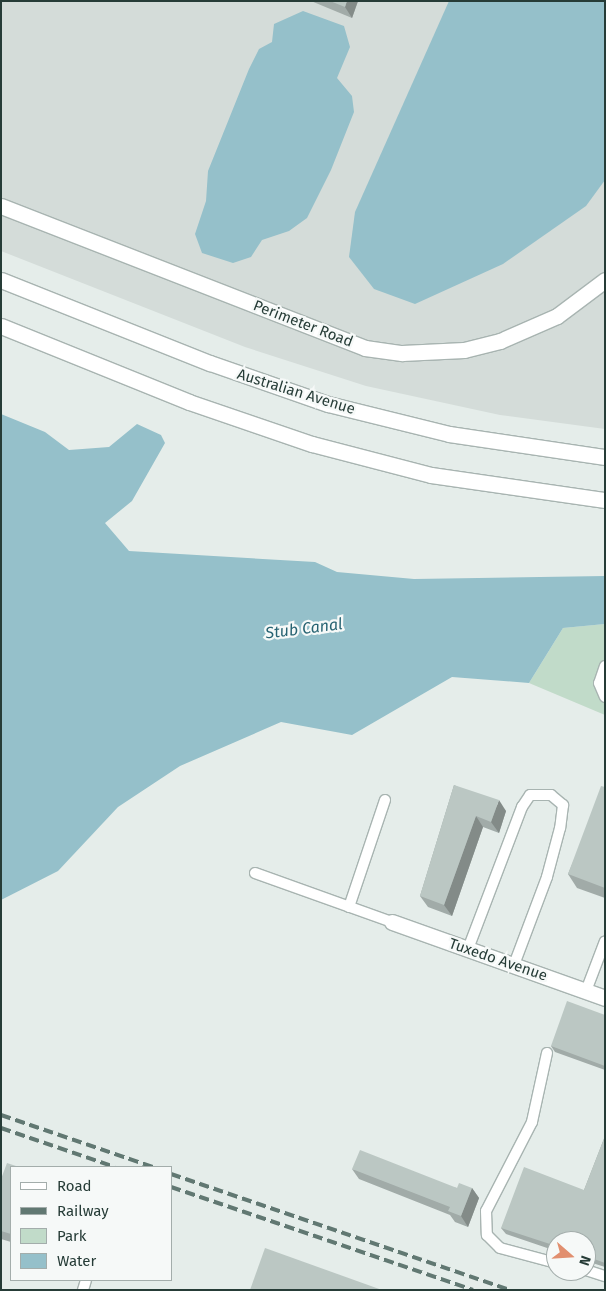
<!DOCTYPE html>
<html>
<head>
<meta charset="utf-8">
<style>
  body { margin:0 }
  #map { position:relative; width:606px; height:1291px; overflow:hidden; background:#e5edea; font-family:"Fira Sans",sans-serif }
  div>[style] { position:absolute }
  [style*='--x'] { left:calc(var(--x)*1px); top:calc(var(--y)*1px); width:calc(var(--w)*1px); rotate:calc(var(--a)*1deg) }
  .built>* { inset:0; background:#d4dcd9 }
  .green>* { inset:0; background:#c1dbc9 }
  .water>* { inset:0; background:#95c0ca }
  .roads { filter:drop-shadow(1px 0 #a8b4b1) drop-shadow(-1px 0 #a8b4b1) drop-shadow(0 1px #a8b4b1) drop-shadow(0 -1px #a8b4b1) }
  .lane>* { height:10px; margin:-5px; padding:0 5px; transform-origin:5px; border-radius:5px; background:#fff }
  .street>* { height:15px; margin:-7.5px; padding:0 7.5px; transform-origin:7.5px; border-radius:7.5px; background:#fff }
  .secondary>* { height:15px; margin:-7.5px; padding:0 7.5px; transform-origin:7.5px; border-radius:7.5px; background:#fff }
  .rail>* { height:4px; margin-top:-2px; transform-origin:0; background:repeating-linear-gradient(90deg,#617872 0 10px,transparent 0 15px) }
  .wall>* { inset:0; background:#a1aba8 }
  .shaded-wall>* { inset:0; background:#838b88 }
  .building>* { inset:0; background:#bbc7c3 }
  span { translate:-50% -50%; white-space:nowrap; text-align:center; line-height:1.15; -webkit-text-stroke:4.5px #f6f9f8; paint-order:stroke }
  .street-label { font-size:15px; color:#263c37 }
  .water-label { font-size:16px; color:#276372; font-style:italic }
  .frame { position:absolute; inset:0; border:2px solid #263c37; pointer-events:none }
  .legend { position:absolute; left:10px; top:1166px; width:162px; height:115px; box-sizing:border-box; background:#f6f9f8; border:1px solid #a3adab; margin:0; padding:6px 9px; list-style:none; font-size:15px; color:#263c37 }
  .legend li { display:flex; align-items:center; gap:10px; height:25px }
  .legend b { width:25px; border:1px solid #a3adab }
  .north { position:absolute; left:546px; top:1231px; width:50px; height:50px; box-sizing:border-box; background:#f6f9f8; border:1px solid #a3adab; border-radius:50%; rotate:109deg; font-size:14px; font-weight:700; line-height:20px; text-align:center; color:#263c37 }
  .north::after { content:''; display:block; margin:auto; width:18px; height:22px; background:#e18f6f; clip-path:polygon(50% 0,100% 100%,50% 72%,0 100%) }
</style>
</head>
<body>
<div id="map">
  <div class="built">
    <i style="clip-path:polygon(1px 1px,605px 1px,605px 429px,500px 415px,366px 386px,245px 347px,1px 251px)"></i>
  </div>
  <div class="green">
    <i style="clip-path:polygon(605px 624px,605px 715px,529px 683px,563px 628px)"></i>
  </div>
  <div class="water">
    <i style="clip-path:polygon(449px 1px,605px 1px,605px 180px,586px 206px,503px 264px,415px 304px,374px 289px,349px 257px,355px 212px)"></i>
    <i style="clip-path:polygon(303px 11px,344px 26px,350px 47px,337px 78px,352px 96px,354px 112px,331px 170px,307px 218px,289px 231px,262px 240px,251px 257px,233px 263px,202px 253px,195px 234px,206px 201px,208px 171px,249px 69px,259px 49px,272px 42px,274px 24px)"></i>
    <i style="clip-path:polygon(1px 414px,45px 432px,69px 450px,109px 447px,137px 424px,161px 435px,165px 443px,132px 501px,105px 523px,129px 551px,315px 562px,337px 572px,414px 579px,605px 576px,605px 624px,563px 628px,529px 683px,452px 677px,352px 735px,281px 722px,180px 766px,118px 807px,58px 871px,1px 900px)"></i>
  </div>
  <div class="roads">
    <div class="lane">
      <i style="--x:605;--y:666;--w:18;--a:109"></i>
      <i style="--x:599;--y:683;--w:15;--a:67"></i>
      <i style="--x:255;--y:873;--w:145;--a:19.7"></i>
      <i style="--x:349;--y:907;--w:113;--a:-71.4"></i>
      <i style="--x:468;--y:949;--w:152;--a:-69.2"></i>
      <i style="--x:522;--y:807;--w:14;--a:-56"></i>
      <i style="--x:530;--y:795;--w:21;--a:0"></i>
      <i style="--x:551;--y:795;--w:16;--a:40"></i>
      <i style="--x:563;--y:805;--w:23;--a:97"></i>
      <i style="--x:560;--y:828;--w:51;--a:104.9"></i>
      <i style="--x:547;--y:877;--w:94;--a:110.6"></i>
      <i style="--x:586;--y:991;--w:53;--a:-69.2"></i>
      <i style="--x:547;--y:1053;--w:71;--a:102.3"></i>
      <i style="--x:532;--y:1122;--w:100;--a:117.3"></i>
      <i style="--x:486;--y:1211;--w:24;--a:88"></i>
      <i style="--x:487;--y:1235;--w:18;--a:45"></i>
      <i style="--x:500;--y:1248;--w:58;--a:15"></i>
      <i style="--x:586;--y:1270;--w:20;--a:18"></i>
      <i style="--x:83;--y:1290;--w:10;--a:-73"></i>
    </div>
    <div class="street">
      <i style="--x:392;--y:922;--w:226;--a:19.6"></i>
    </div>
    <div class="secondary">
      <i style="--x:1;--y:206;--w:391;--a:21.3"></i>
      <i style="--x:365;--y:348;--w:37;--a:8"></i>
      <i style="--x:402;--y:353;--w:62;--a:-2.8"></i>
      <i style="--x:464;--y:350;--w:37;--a:-14"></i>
      <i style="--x:500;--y:341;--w:62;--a:-23.7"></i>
      <i style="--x:557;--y:316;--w:60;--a:-36.9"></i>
      <i style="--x:1;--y:280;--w:225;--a:21.7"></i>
      <i style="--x:210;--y:363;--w:125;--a:19.2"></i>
      <i style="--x:328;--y:404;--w:125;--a:13.9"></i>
      <i style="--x:449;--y:434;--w:158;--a:8.4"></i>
      <i style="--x:1;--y:326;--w:203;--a:22"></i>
      <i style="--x:189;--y:402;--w:130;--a:18.9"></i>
      <i style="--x:312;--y:444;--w:123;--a:14.6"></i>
      <i style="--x:431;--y:475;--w:176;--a:8.2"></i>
    </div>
  </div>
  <div class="rail">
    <i style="--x:1;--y:1115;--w:161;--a:18.9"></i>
    <i style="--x:1;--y:1128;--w:120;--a:18.9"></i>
    <i style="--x:171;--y:1174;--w:357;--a:18.9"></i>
    <i style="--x:171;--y:1187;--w:319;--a:18.8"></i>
  </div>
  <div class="wall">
    <i style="clip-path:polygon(311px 1px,358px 1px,352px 18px)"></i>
    <i style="clip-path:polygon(454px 785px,506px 811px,499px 833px,483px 827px,452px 916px,428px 907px,420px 896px)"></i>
    <i style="clip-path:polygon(605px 787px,605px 898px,577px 888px,568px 874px)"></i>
    <i style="clip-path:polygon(605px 1015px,605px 1070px,555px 1052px,551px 1046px)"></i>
    <i style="clip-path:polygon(605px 1136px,605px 1267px,586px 1261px,586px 1241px,556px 1241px,556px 1251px,506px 1234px,501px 1228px,584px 1190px)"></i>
    <i style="clip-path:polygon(11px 1167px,11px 1242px,1px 1239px,1px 1179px)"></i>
    <i style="clip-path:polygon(352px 1169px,457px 1188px,472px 1188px,479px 1198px,468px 1227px,455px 1222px,450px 1215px,359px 1179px)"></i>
  </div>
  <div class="shaded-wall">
    <i style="clip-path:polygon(347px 1px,358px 1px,352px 18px,345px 7px)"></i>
    <i style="clip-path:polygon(499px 800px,506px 811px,499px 833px,491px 822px)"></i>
    <i style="clip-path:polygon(476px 816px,483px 827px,452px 916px,444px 905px)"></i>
    <i style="clip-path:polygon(472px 1188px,479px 1198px,468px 1227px,461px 1216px)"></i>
  </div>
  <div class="building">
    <i style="clip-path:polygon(330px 1px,347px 1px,345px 7px)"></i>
    <i style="clip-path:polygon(454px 785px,499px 800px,491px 822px,476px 816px,444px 905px,420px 896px)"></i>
    <i style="clip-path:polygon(601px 786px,605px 787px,605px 888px,568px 874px)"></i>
    <i style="clip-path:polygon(567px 1001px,605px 1015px,605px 1066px,551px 1046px)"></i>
    <i style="clip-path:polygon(605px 1136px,605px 1263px,586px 1256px,586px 1241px,556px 1241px,556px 1246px,501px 1228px,524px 1167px,584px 1190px)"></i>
    <i style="clip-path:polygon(360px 1150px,457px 1188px,459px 1183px,472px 1188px,461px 1216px,448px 1211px,450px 1207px,352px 1169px)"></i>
    <i style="clip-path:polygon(7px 1163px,19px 1167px,11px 1167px,11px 1234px,1px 1231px,1px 1179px)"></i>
    <i style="clip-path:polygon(265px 1248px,382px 1290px,250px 1290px)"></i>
  </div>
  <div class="street-label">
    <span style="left:303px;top:324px;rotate:21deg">Perimeter Road</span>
    <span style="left:296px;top:392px;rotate:17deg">Australian Avenue</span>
    <span style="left:498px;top:960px;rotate:19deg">Tuxedo Avenue</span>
  </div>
  <div class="water-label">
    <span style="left:304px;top:629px;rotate:-7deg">Stub Canal</span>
  </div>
  <div class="frame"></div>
  <ul class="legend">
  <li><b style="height:6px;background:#fff"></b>Road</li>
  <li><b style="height:6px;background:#617872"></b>Railway</li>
  <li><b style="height:14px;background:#c1dbc9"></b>Park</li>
  <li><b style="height:14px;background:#95c0ca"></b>Water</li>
  </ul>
  <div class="north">N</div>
</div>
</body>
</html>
